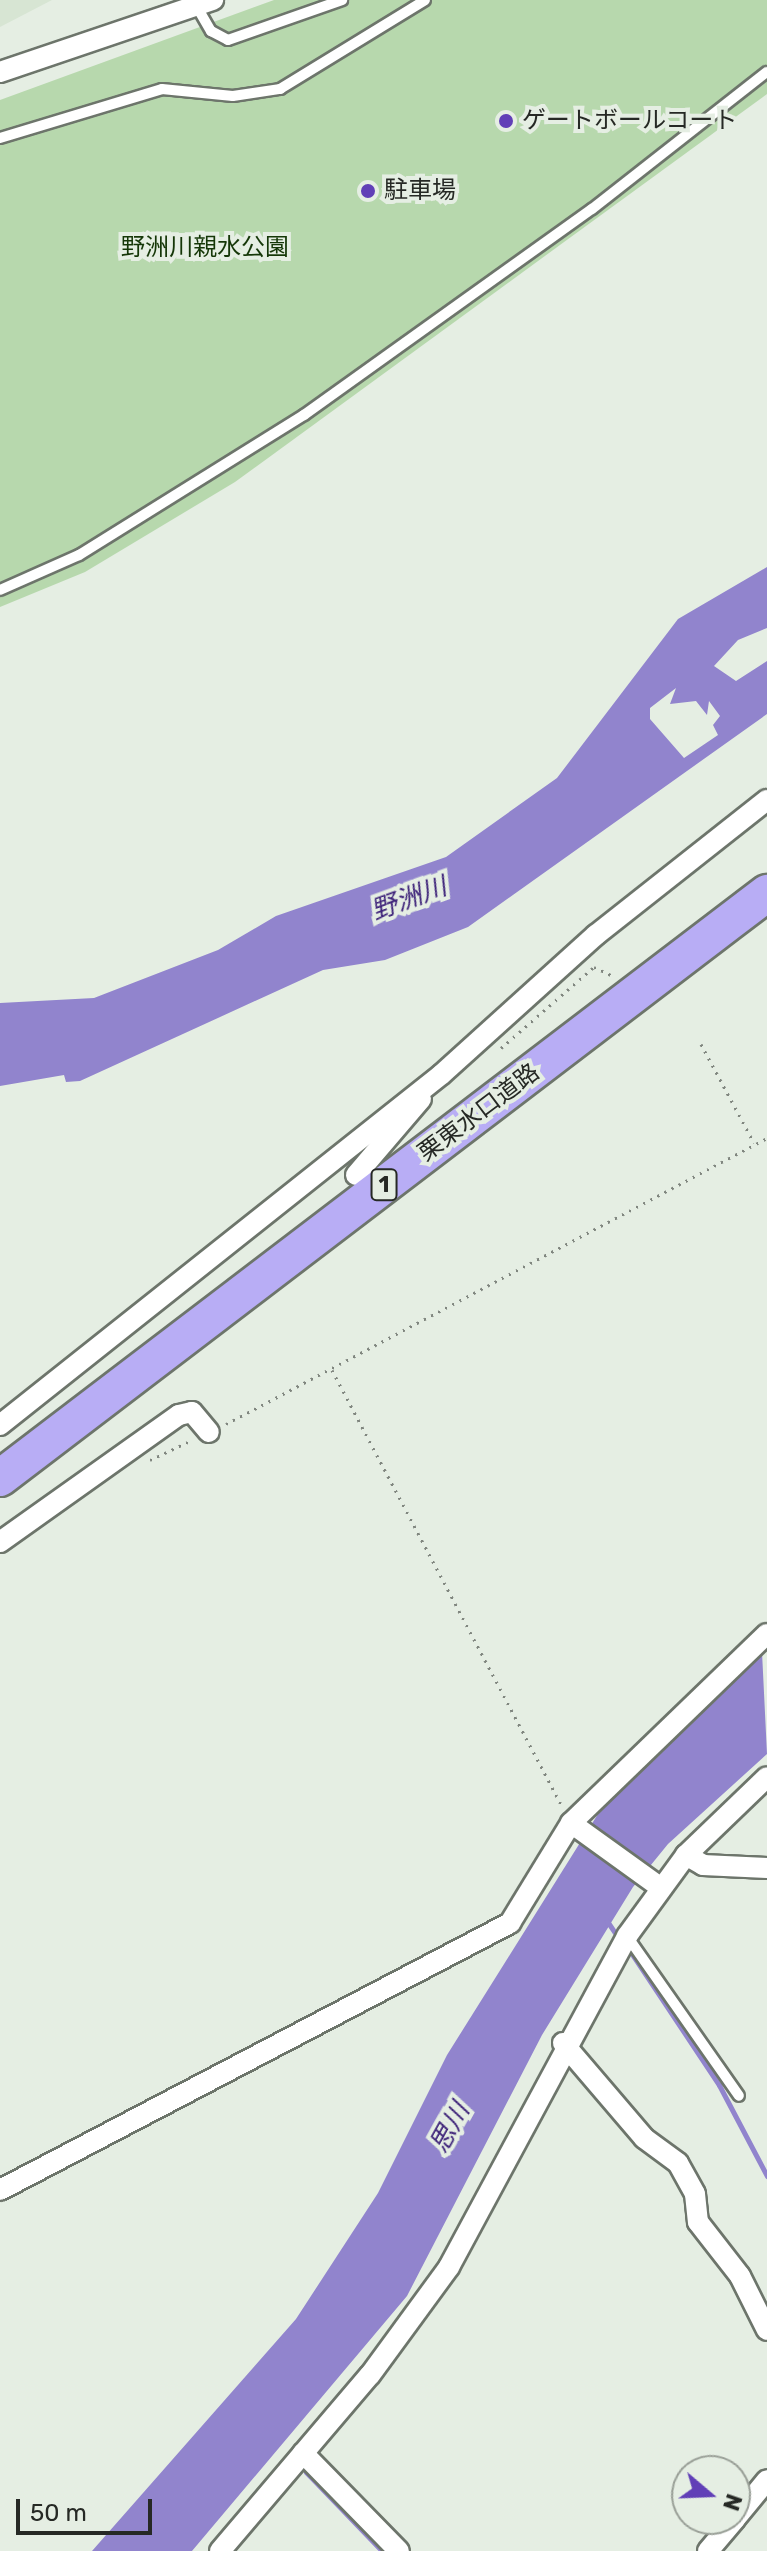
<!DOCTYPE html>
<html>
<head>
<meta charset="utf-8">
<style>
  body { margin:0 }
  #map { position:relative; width:767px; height:2551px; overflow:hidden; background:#e5eee3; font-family:Rubik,"Noto Sans JP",sans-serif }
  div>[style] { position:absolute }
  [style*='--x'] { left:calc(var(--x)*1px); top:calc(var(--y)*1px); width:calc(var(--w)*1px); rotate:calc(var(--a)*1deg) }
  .built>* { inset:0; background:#d7e5d3 }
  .green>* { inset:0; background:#b7d8ad }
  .water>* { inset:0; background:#9184cd }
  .stream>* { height:5px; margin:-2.5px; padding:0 2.5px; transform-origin:2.5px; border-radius:2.5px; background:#9184cd }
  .path>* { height:3px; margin-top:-1.5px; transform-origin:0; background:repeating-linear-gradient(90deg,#80867f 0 2px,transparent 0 8px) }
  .roads { filter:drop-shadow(2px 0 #6d756b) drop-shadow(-2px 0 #6d756b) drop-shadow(0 2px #6d756b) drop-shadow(0 -2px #6d756b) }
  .lane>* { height:10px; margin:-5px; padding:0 5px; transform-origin:5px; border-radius:5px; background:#fff }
  .street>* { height:20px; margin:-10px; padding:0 10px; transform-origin:10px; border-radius:10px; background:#fff }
  .highway>* { height:36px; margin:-18px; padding:0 18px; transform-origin:18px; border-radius:18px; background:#b8adf5 }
  .dots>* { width:22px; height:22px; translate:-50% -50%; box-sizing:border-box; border:4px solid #e5eee3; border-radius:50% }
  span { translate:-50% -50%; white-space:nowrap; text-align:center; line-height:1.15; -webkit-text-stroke:8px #e5eee3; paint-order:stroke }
  .shield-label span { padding:2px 6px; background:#e5eee3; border:2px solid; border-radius:6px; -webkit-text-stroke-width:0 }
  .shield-label { font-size:22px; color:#262925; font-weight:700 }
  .poi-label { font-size:24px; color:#262925 }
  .left { translate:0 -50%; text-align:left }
  .park-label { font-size:24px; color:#153708 }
  .street-label { font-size:24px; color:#262925 }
  .water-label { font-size:26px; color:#3d2279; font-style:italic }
  .north { position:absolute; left:671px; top:2455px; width:80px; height:80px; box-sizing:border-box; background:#e5eee3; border:2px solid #999f97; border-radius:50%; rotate:109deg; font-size:22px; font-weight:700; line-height:32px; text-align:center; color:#262925 }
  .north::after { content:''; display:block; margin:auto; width:28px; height:36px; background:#613fb7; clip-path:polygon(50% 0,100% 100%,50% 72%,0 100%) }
  .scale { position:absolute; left:16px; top:2499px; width:136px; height:36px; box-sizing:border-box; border:4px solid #262925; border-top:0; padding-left:10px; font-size:24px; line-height:28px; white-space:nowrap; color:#262925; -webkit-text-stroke:6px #e5eee3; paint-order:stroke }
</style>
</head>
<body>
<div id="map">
  <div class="built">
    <i style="clip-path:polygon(0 0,52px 0,0 27px)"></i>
  </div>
  <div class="green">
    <i style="clip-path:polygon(274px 0,767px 0,767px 94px,235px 482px,85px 572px,0 607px,0 100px)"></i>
  </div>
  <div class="water">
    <i style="clip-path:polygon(evenodd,767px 567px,767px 628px,738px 640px,714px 666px,736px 681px,767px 661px,767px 714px,468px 927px,385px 960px,323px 970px,80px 1081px,66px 1082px,64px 1075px,0 1086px,0 1003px,94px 998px,218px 950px,276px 916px,446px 857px,557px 778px,678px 619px,767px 567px,676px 688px,670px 704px,696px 701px,707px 715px,709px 701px,720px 716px,713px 725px,718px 735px,684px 758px,650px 719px,650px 708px,676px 688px)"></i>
    <i style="clip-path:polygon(762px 1652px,767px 1754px,668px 1844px,633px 1887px,542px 2035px,407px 2296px,192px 2551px,92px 2551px,296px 2319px,378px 2193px,447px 2055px,603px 1806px)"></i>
  </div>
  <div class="stream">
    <i style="--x:607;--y:1921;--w:14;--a:56"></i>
    <i style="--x:630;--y:1951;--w:161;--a:56.4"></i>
    <i style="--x:719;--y:2085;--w:103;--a:62.2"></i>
    <i style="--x:306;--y:2472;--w:32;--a:44"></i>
    <i style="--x:306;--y:2472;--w:110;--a:46.1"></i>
  </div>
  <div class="path">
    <i style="--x:701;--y:1044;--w:112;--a:61.8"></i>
    <i style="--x:501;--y:1048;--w:123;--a:-41.1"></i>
    <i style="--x:594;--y:967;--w:19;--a:25"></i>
    <i style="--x:332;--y:1370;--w:492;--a:62.2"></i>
    <i style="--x:226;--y:1424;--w:612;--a:-27.86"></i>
    <i style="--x:150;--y:1460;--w:44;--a:-25.4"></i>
  </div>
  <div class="roads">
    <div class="lane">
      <i style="--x:197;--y:7;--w:28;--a:60"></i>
      <i style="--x:211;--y:31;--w:19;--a:28"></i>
      <i style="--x:228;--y:40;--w:121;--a:-19.3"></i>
      <i style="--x:0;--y:138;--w:169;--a:-16.8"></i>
      <i style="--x:162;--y:89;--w:71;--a:5.6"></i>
      <i style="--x:233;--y:96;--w:48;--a:-8.5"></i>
      <i style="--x:280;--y:89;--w:170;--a:-31.5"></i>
      <i style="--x:0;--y:590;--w:86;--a:-23.9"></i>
      <i style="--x:79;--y:555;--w:265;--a:-31.9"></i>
      <i style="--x:304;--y:415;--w:354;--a:-35.6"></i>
      <i style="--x:592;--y:209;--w:222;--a:-38.1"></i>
      <i style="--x:627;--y:1936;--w:195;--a:55"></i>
    </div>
    <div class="street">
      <i style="--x:0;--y:72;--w:225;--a:-18.7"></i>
      <i style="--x:356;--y:1175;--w:100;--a:-49.5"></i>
      <i style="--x:0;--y:1425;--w:564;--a:-38.45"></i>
      <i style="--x:442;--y:1074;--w:207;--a:-42.1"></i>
      <i style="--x:596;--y:935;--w:218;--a:-38.3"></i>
      <i style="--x:0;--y:1542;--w:219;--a:-35.4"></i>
      <i style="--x:179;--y:1415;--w:13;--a:-13"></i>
      <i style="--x:192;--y:1412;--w:26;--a:50"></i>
      <i style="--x:571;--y:1823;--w:111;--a:35.8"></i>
      <i style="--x:686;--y:1855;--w:20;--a:30"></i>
      <i style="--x:703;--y:1865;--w:64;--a:2.7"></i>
      <i style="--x:563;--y:2043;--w:125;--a:49.5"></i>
      <i style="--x:644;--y:2138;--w:42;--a:36.3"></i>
      <i style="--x:678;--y:2163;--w:35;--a:61"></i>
      <i style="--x:695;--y:2194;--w:28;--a:84"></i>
      <i style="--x:698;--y:2222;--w:68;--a:52.1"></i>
      <i style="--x:740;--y:2276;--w:60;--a:63.4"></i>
      <i style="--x:0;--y:2190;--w:576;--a:-27.63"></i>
      <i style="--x:510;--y:1923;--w:117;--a:-58.6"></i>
      <i style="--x:571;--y:1823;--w:272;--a:-44"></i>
      <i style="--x:303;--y:2453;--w:137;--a:45.6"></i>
      <i style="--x:735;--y:2519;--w:50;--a:-50.6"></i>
      <i style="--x:220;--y:2551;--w:231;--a:-49.6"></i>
      <i style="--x:370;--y:2375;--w:134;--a:-53.8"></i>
      <i style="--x:449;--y:2267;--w:376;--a:-61.7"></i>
      <i style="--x:627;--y:1936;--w:100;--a:-53.9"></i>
      <i style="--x:686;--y:1855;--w:112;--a:-43.9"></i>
      <i style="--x:708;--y:2551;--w:42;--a:-49.8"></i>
    </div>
    <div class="highway">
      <i style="--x:0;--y:1478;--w:965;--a:-37.33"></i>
    </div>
  </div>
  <div class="dots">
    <i style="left:506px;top:121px;background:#613fb7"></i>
    <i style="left:368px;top:191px;background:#613fb7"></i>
  </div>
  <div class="shield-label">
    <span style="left:384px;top:1185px">1</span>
  </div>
  <div class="poi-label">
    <span class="left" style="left:522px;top:121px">ゲートボールコート</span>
    <span class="left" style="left:384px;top:191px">駐車場</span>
  </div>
  <div class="park-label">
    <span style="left:205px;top:248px">野洲川親水公園</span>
  </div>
  <div class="street-label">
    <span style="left:479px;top:1113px;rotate:-37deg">栗東水口道路</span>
  </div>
  <div class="water-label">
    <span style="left:409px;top:899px;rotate:-20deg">野洲川</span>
    <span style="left:450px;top:2128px;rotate:-61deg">思川</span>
  </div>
  <div class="north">N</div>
  <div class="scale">50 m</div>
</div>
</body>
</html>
